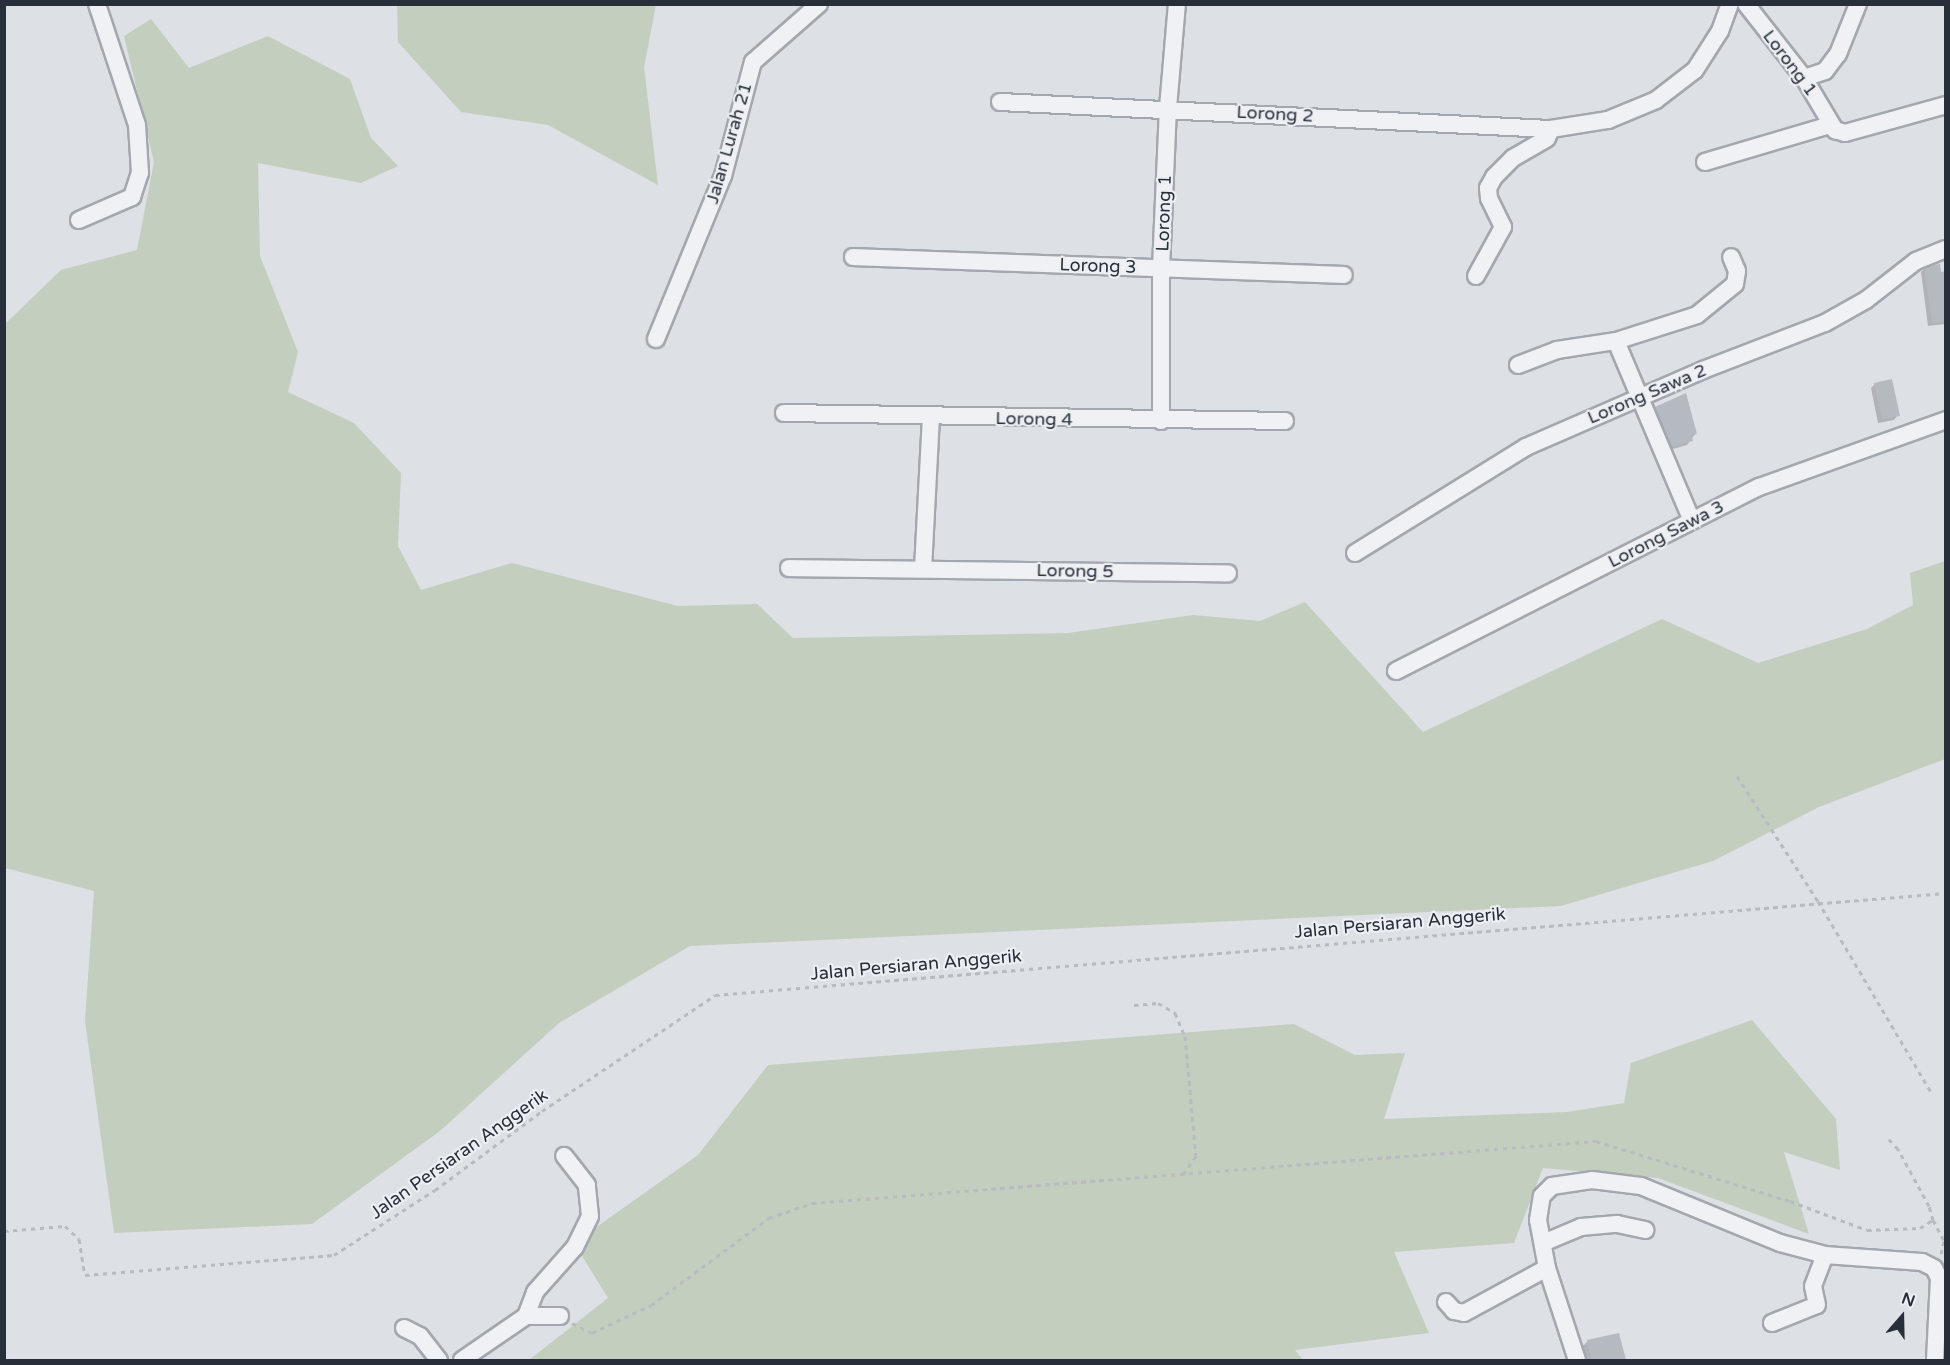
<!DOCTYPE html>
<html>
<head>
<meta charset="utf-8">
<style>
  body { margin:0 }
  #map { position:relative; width:1950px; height:1365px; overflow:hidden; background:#dde0e5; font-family:"Varela Round",sans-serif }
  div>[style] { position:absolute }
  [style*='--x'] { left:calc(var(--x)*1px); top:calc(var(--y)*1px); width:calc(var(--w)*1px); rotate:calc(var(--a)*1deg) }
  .green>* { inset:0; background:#c3cebf }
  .shadow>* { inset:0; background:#0003 }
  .building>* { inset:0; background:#b5bac1 }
  .path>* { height:3px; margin-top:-1.5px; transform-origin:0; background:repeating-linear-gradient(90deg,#b8bbc0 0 4.5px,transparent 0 9px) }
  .roads { filter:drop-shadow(2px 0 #a3a7ae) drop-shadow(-2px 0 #a3a7ae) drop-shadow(0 2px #a3a7ae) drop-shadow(0 -2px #a3a7ae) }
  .minor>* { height:16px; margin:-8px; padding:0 8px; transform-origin:8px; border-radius:8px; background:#f0f1f4 }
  span { translate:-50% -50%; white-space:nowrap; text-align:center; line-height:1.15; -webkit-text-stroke:4.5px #eceff3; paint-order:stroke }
  .street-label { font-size:18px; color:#292f3a }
  .frame { position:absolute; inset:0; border:6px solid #292f3a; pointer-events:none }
  .north { position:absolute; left:1872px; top:1287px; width:60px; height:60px; -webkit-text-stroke:4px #eceff3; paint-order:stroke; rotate:20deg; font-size:16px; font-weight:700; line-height:24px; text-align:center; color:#292f3a }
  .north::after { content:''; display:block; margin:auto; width:21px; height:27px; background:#292f3a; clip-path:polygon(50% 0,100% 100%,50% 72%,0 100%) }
</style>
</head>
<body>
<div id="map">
  <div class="green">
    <i style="clip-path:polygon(397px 5px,656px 5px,644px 67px,658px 185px,548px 125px,461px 112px,398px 42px)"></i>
    <i style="clip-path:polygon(151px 19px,189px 68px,268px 36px,350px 79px,371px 138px,398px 166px,361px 183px,258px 163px,260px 256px,298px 352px,288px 392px,354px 423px,401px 473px,398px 546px,421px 590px,512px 563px,678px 606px,757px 604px,793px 638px,1068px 633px,1193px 615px,1260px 621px,1305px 602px,1423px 732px,1662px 619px,1758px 663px,1867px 629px,1913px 605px,1910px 573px,1945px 561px,1945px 759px,1819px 807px,1713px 861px,1561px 906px,690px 946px,559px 1023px,440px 1131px,312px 1224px,114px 1233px,85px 1021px,94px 891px,5px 868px,4px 325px,61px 270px,137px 250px,154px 162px,124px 36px)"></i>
    <i style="clip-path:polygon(1752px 1020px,1836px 1119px,1840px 1170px,1784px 1152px,1809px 1234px,1658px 1178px,1543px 1168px,1514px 1243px,1394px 1252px,1429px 1333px,1295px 1350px,1303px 1360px,529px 1360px,608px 1298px,574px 1243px,698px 1155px,768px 1065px,1294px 1024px,1355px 1055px,1405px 1053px,1384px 1119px,1567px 1112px,1624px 1103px,1631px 1063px)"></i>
  </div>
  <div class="shadow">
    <i style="clip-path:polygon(1925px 268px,1946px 273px,1946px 324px,1928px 326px,1921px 272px)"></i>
    <i style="clip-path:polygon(1875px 384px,1898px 415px,1894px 420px,1878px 423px,1871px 388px)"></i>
    <i style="clip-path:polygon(1656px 408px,1696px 433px,1687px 445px,1662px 452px,1652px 413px)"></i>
    <i style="clip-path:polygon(1618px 1334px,1624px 1360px,1584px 1360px,1581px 1348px,1588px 1341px)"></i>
  </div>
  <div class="building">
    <i style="clip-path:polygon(1940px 264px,1941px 272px,1946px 271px,1946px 321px,1932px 323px,1924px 266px)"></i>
    <i style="clip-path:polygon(1892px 379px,1900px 416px,1882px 419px,1874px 383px)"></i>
    <i style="clip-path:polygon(1686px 393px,1697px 434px,1692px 435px,1693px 441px,1666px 448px,1655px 407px)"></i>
    <i style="clip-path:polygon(1619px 1333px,1626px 1360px,1592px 1360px,1587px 1340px)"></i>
  </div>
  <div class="path">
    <i style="--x:1737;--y:776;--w:149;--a:57.1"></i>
    <i style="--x:1818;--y:901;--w:224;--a:59.4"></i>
    <i style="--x:1134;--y:1005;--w:24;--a:-5"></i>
    <i style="--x:1158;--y:1003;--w:20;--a:30"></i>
    <i style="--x:1175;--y:1013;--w:25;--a:67"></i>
    <i style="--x:1185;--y:1036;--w:121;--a:84.8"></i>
    <i style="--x:1196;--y:1156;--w:24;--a:125"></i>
    <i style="--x:1933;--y:1220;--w:24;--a:62"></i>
    <i style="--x:1944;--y:1241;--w:13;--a:103"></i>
    <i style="--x:4;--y:1231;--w:61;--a:-4.7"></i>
    <i style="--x:65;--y:1226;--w:19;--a:43"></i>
    <i style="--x:79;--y:1239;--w:36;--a:81"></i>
    <i style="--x:85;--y:1275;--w:250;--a:-4.6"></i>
    <i style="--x:334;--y:1255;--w:120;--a:-32.8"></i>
    <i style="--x:435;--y:1190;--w:133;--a:-36.4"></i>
    <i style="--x:542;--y:1111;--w:208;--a:-33.8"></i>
    <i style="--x:715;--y:995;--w:1235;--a:-4.74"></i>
    <i style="--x:572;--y:1323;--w:22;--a:27"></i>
    <i style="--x:592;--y:1333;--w:65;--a:-25.4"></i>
    <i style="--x:651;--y:1305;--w:147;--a:-36.4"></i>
    <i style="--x:769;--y:1218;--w:46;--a:-19.2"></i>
    <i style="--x:812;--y:1203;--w:786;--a:-4.52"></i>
    <i style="--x:1596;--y:1141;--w:203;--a:17.2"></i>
    <i style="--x:1790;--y:1201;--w:82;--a:20.6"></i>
    <i style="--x:1867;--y:1230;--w:53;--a:-2.2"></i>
    <i style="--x:1920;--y:1228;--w:15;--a:-32"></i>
    <i style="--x:1933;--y:1220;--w:15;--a:-106"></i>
    <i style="--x:1929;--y:1206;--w:65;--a:-118.5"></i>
    <i style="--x:1898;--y:1149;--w:16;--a:-133"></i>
  </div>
  <div class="roads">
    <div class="minor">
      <i style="--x:1746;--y:4;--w:94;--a:51.9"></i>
      <i style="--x:1804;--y:78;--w:61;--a:59.2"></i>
      <i style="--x:1835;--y:130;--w:10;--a:17"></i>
      <i style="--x:1845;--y:133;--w:105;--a:-15.5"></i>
      <i style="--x:1804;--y:78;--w:22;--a:-18"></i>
      <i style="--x:1825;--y:71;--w:21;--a:-53"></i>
      <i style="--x:1838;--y:54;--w:54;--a:-68.2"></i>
      <i style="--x:1000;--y:102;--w:552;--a:2.81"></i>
      <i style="--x:1705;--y:162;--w:130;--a:-16.5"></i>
      <i style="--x:79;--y:220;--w:58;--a:-23.5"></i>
      <i style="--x:132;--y:197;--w:25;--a:-72"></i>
      <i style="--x:140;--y:173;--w:48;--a:-93.6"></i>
      <i style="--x:137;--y:125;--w:127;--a:-108.3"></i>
      <i style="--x:853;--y:257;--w:491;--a:2.1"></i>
      <i style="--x:1476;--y:276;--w:56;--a:-61.1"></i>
      <i style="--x:1503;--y:227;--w:32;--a:-116"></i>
      <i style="--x:1489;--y:198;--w:10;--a:-96"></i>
      <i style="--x:1488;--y:188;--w:13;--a:-61"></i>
      <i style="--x:1494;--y:177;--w:27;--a:-45"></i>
      <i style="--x:1513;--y:158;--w:39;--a:-30"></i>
      <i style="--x:1547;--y:138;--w:10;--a:-66"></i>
      <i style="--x:1551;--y:129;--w:58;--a:-9"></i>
      <i style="--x:1608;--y:120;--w:52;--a:-22.6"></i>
      <i style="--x:1656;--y:100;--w:49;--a:-37.6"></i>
      <i style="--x:1695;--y:70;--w:46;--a:-57.3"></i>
      <i style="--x:1720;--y:31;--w:29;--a:-70"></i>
      <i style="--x:656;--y:339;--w:176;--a:-67.7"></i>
      <i style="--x:723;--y:176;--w:118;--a:-75.3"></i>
      <i style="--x:753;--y:62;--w:88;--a:-41.3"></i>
      <i style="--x:1518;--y:365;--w:42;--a:-21"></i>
      <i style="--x:1557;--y:350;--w:60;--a:-8.7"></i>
      <i style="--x:784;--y:413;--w:501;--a:0.91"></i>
      <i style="--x:1161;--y:421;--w:153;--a:-90"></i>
      <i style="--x:1161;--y:268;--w:160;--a:-87.5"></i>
      <i style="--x:1168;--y:108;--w:104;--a:-85.1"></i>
      <i style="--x:1692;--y:521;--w:195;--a:-112.9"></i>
      <i style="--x:1616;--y:341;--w:85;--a:-17.8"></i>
      <i style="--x:1697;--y:315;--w:49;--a:-39.2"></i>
      <i style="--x:1735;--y:284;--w:13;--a:-81"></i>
      <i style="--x:1737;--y:271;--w:15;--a:-113"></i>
      <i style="--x:1355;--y:553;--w:201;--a:-31.8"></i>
      <i style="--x:1526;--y:447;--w:193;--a:-23.5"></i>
      <i style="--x:1703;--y:370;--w:131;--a:-21.1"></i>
      <i style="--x:1825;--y:323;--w:47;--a:-29.3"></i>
      <i style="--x:1866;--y:300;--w:63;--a:-38"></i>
      <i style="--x:1916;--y:261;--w:32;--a:-22"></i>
      <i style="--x:789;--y:568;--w:439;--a:0.7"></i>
      <i style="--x:923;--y:569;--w:153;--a:-87"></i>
      <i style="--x:1396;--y:671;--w:407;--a:-26.9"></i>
      <i style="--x:1759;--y:487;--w:199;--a:-19.7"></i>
      <i style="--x:1543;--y:1243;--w:41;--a:-22.8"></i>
      <i style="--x:1581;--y:1227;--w:36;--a:-5"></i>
      <i style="--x:1617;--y:1224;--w:29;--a:12"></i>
      <i style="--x:1446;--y:1302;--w:12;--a:48"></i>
      <i style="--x:1454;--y:1311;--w:10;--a:11"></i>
      <i style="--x:1464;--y:1313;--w:94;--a:-28.5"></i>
      <i style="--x:526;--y:1316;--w:26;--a:-69"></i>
      <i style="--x:535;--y:1292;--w:60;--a:-48.4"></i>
      <i style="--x:575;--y:1247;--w:34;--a:-64"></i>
      <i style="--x:590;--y:1216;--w:31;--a:-96"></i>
      <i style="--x:587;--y:1185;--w:37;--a:-128"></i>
      <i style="--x:1772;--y:1323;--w:48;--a:-21.8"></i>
      <i style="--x:1817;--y:1305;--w:19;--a:-102"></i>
      <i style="--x:1813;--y:1286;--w:33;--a:-69"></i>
      <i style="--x:404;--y:1328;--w:18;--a:27"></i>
      <i style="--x:420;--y:1336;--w:31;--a:52"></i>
      <i style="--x:462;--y:1360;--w:78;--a:-34.5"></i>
      <i style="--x:526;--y:1316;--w:34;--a:0"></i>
      <i style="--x:1577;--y:1360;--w:97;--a:-108.1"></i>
      <i style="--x:1547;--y:1268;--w:49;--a:-100.6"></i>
      <i style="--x:1538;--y:1220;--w:24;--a:-81"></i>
      <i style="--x:1542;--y:1196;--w:14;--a:-45"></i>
      <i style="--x:1552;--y:1186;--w:40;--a:-8.5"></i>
      <i style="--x:1592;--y:1180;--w:49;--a:7"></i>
      <i style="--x:1641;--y:1186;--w:150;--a:22.3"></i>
      <i style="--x:1780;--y:1243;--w:47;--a:14.9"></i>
      <i style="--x:1825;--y:1255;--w:97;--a:4.1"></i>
      <i style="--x:1922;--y:1262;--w:13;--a:27"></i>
      <i style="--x:1934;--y:1268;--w:11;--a:63"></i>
      <i style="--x:1939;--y:1278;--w:82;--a:92.8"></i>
    </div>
  </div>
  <div class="street-label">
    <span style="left:1790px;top:63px;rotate:53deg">Lorong 1</span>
    <span style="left:1275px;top:114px;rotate:3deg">Lorong 2</span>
    <span style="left:729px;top:143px;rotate:-74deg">Jalan Lurah 21</span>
    <span style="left:1164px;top:213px;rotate:-88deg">Lorong 1</span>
    <span style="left:1098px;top:266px;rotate:2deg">Lorong 3</span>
    <span style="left:1647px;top:394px;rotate:-23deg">Lorong Sawa 2</span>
    <span style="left:1034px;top:419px;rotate:1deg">Lorong 4</span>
    <span style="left:1666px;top:534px;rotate:-27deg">Lorong Sawa 3</span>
    <span style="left:1075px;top:571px;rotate:1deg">Lorong 5</span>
    <span style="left:1400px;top:923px;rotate:-5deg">Jalan Persiaran Anggerik</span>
    <span style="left:916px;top:965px;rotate:-5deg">Jalan Persiaran Anggerik</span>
    <span style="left:459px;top:1154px;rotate:-35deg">Jalan Persiaran Anggerik</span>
  </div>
  <div class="frame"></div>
  <div class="north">N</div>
</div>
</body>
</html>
